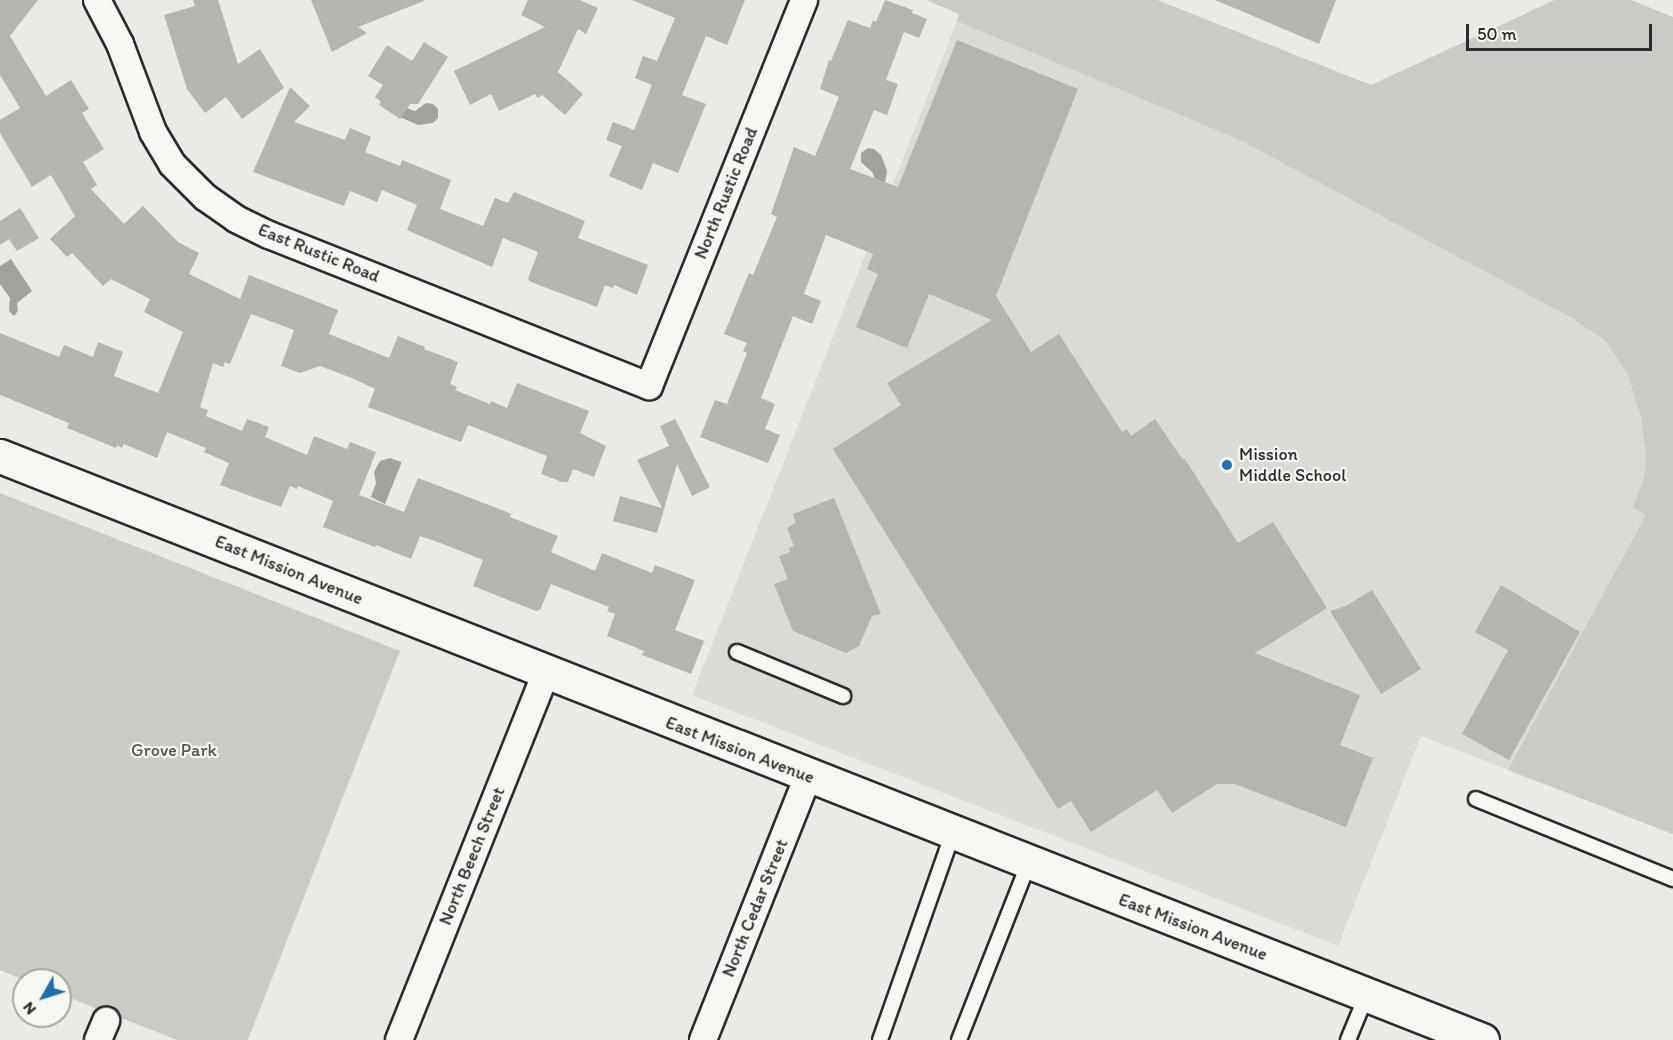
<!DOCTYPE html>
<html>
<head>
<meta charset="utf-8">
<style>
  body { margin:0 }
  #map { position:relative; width:1673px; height:1040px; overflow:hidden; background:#eaeae6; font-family:Itim,sans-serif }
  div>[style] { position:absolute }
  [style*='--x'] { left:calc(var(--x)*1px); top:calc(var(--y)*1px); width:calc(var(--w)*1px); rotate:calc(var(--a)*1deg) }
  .built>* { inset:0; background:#dadad6 }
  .green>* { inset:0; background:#cacac7 }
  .water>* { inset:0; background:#a1a19e }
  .building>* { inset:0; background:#b4b4b1 }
  .roads { filter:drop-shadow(2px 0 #2b2b2b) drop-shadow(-2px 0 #2b2b2b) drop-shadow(0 2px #2b2b2b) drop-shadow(0 -2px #2b2b2b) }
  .lane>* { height:14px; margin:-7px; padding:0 7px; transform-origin:7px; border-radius:7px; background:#f6f6f2 }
  .street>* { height:26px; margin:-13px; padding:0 13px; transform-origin:13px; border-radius:13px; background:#f6f6f2 }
  .secondary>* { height:33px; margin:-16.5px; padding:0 16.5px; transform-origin:16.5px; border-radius:16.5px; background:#f6f6f2 }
  .dots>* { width:16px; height:16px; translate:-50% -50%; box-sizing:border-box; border:3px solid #f6f6f2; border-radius:50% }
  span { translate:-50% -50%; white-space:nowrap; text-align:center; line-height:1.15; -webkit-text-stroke:4.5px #f6f6f2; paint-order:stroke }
  .street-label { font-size:18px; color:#2b2b2b }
  .poi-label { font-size:18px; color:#2b2b2b }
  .left { translate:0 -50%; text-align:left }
  .park-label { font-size:18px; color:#535352 }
  .north { position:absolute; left:12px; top:968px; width:60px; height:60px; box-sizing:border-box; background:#f6f6f2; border:2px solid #a5a5a2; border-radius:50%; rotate:231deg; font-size:16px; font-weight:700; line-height:24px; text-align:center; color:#2b2b2b }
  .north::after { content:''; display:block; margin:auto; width:21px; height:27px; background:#1f6fb2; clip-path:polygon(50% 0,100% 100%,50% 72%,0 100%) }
  .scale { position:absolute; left:1466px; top:24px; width:186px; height:27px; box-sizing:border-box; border:3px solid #2b2b2b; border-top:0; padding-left:8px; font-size:18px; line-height:21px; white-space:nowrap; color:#2b2b2b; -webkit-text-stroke:4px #f6f6f2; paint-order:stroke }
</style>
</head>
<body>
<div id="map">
  <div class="built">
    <i style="clip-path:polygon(1157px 0,1371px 85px,1555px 0,1631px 0,1673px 17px,1673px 834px,1421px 736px,1338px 946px,692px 695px,960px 14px)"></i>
  </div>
  <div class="green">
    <i style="clip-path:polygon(926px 0,1157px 0,1371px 85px,1555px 0,1631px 0,1673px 17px,1673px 834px,1508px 770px,1646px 515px,1633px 507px,1644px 478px,1646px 455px,1641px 417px,1628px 375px,1606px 341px,1572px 318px,1240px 140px,957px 21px,959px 14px)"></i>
    <i style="clip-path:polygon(0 493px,400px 651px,248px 1040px,177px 1040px,60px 994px,60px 980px,24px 980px,0 970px)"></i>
  </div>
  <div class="water">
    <i style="clip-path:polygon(426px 103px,433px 104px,438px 109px,438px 118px,433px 123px,418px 125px,400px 117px,406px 108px,415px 111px)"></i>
    <i style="clip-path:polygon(868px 148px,874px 149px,881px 155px,887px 171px,885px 183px,875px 180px,873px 173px,861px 162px,861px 153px)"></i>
    <i style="clip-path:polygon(11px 259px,32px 291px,17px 303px,18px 311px,14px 316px,9px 311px,10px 298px,0 284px,0 266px)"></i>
    <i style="clip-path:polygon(390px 458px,401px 462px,401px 464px,385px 504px,371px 497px,376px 483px,374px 472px,380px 461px)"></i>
  </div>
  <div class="building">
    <i style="clip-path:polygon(0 0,38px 0,10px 36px,46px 96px,71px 80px,89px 109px,82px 113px,104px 149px,83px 162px,97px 185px,91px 189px,124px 224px,143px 206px,178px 242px,199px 253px,189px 274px,240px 299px,249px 275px,338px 310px,329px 334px,389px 358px,398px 336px,425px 347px,424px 349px,458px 362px,450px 384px,457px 387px,455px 390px,490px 404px,491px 401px,507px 408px,517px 383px,589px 411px,580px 433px,606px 446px,594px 477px,573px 469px,568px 482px,562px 482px,541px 474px,547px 456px,468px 425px,461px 442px,368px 407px,375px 389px,352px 378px,320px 366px,300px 373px,281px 366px,294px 330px,251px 314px,230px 364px,225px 362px,223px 367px,213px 363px,200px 407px,208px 410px,206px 416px,242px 431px,247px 419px,269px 427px,265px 437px,307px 455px,314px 436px,347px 449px,350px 442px,376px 452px,359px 495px,404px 512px,418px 478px,502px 510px,511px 514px,510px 517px,558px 536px,551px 552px,595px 571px,602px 553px,652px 573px,655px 565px,695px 580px,675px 630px,704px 641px,691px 674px,642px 655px,644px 651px,607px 636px,615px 614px,607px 611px,609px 607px,551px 584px,540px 610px,536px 611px,473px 586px,483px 560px,446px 545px,420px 536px,411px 559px,376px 545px,375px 547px,323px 527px,333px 501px,298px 486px,297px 489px,290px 486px,281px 507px,220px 485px,229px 463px,204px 452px,206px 448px,167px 432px,157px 458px,124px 444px,122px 448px,117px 445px,116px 448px,67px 428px,69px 423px,0 395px,0 333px,59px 357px,64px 345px,93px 357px,98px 342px,123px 352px,114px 376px,158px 393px,183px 332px,144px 312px,150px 299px,111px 279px,103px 286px,72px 253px,67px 257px,50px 239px,75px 216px,51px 175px,32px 187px,0 133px,0 120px,20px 108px,0 75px)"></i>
    <i style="clip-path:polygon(193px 0,218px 0,238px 64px,260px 49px,284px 88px,242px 119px,226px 97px,205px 113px,187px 89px,164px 15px,195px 6px)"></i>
    <i style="clip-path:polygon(311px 0,423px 0,424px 1px,358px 27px,367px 33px,332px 52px)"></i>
    <i style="clip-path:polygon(528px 0,580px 0,598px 8px,586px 34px,578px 29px,558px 72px,583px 94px,565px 115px,542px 95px,538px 98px,535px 94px,499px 111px,491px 94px,470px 105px,454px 71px,545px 27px,521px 15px)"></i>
    <i style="clip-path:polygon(632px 0,745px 0,727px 45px,706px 36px,682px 95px,706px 104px,678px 173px,653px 163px,642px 190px,609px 176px,622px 146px,606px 140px,613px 122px,634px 130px,652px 85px,635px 78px,643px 56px,657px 61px,675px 18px)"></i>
    <i style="clip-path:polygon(885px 0,913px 10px,912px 13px,927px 19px,919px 38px,904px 32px,886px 80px,898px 84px,887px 115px,874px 110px,850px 169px,898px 187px,957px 40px,1078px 89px,996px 296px,1031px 352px,1059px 334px,1122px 432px,1127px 429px,1131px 436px,1155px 419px,1183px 460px,1185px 459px,1238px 543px,1273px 522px,1327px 608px,1255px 653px,1360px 695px,1340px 745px,1373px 758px,1346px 827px,1235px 784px,1217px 784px,1172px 813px,1157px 790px,1091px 832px,1071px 801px,1058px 809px,833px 449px,901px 405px,887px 383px,992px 320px,929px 294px,907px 348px,856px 327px,878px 274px,867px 269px,873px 254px,826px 235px,804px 294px,821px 301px,812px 324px,793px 316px,761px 398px,775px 404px,765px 429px,780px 435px,768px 463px,700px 437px,715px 400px,727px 404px,747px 353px,743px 351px,747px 343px,724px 334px,749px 273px,753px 275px,777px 217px,771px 214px,794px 147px,815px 156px,839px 97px,820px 89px,829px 60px,831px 61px,848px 20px,870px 28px,873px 20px,876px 22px)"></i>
    <i style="clip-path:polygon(1215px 0,1336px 0,1319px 44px)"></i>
    <i style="clip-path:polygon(424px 42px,448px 57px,418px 104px,410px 104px,400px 119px,379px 105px,381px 102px,375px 97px,383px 85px,368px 76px,387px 45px,412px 61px)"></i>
    <i style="clip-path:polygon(290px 87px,310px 106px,294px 122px,345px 140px,350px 128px,371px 137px,365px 152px,400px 166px,402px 160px,451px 180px,440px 209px,483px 226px,495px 198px,508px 203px,514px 192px,585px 221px,578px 238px,648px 265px,637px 295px,614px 285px,613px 288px,605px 285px,597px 307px,531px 282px,528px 279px,538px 252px,503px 238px,492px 267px,407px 230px,417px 205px,382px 190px,377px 202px,350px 191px,344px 206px,253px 172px)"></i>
    <i style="clip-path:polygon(20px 208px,39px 238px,17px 251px,9px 239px,0 245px,0 221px)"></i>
    <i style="clip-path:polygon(675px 419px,710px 487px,692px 496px,677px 464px,657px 533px,613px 521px,620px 496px,662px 508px,637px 460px,669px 446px,660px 426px)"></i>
    <i style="clip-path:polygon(834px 498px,881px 614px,872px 616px,859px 646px,846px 653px,793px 631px,774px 584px,788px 579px,779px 556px,790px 552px,789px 548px,794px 546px,787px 528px,796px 523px,793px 514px)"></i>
    <i style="clip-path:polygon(1501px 585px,1580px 632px,1509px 760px,1462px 734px,1508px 650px,1475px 632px)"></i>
    <i style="clip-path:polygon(1372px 590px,1421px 669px,1381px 694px,1330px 611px,1346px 606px)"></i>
  </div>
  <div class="roads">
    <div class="lane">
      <i style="--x:737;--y:652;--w:115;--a:22.5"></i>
      <i style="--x:1476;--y:799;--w:213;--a:22.1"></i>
      <i style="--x:880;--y:1040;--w:219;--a:-70.6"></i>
      <i style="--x:959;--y:1040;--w:191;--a:-68.5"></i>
      <i style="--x:1348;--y:1040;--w:50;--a:-67.6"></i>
    </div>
    <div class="street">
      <i style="--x:97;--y:0;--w:50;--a:62.4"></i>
      <i style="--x:120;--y:44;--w:94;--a:69.4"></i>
      <i style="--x:153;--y:132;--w:37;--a:59"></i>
      <i style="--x:172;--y:164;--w:47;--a:45"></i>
      <i style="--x:205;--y:197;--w:38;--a:35"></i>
      <i style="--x:236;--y:219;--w:37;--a:26"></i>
      <i style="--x:269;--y:235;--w:409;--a:21.7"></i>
      <i style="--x:649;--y:386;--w:416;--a:-68.1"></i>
      <i style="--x:98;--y:1040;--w:21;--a:-67"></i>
      <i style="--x:399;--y:1040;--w:396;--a:-68.2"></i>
      <i style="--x:703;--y:1040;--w:284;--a:-68.3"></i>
    </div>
    <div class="secondary">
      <i style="--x:0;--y:456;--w:1593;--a:21.51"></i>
    </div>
  </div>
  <div class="dots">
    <i style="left:1227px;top:465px;background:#1f6fb2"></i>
  </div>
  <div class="street-label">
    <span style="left:726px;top:193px;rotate:-68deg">North Rustic Road</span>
    <span style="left:319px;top:253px;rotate:22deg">East Rustic Road</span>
    <span style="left:289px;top:570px;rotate:22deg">East Mission Avenue</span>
    <span style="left:740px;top:750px;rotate:21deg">East Mission Avenue</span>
    <span style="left:472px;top:856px;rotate:-68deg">North Beech Street</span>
    <span style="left:755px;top:908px;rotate:-68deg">North Cedar Street</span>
    <span style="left:1193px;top:927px;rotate:21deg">East Mission Avenue</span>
  </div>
  <div class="poi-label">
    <span class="left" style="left:1239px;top:465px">Mission<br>Middle School</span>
  </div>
  <div class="park-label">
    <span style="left:174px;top:750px">Grove Park</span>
  </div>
  <div class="north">N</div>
  <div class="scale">50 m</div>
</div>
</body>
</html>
